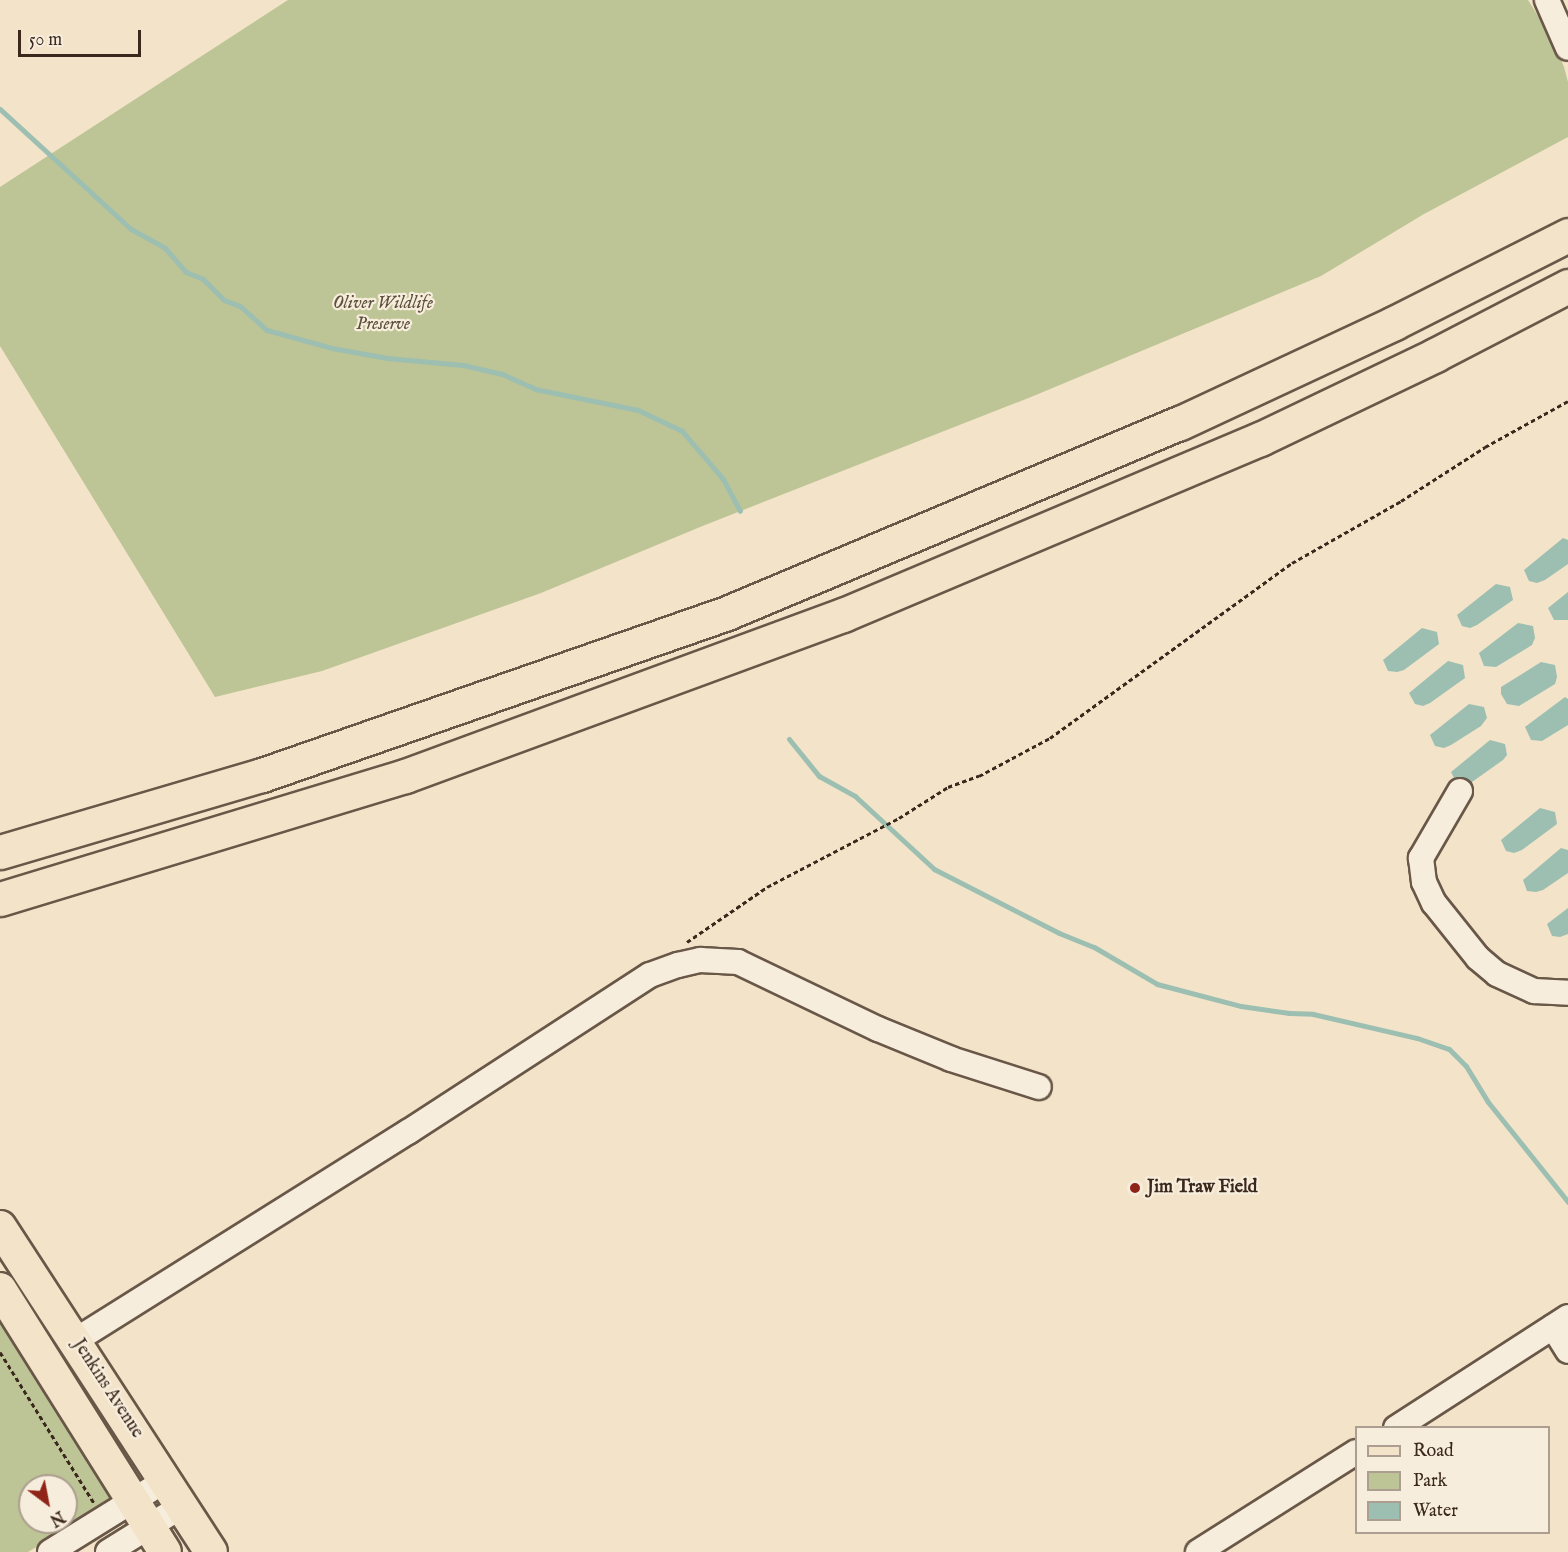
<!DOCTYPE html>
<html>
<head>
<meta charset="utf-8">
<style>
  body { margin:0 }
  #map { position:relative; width:1568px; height:1552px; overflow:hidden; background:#f3e4c9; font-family:"IM FELL English",serif }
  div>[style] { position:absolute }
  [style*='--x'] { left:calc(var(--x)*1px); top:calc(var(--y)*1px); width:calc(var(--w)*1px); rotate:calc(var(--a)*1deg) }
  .green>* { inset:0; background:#bdc495 }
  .water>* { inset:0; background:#9cbfb2 }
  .stream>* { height:5px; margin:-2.5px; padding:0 2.5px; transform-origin:2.5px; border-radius:2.5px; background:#9cbfb2 }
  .path>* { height:3px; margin-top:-1.5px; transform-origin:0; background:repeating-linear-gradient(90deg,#3b281d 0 4.5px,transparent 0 7.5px) }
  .roads { filter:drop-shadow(2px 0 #695748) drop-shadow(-2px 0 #695748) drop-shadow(0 2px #695748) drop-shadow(0 -2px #695748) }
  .minor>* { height:24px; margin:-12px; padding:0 12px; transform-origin:12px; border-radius:12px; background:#f7eddc }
  .major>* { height:32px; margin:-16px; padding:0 16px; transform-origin:16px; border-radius:16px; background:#f3e4c9 }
  .highway>* { height:33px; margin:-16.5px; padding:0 16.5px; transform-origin:16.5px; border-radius:16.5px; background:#f3e4c9 }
  .dots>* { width:16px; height:16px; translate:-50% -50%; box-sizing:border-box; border:3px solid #f7eddc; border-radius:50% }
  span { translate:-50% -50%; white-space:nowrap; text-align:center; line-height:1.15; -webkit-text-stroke:4.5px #f7eddc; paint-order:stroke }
  .park-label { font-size:18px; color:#5c4f3b; font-style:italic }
  .poi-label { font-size:18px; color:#3b281d; font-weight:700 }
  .left { translate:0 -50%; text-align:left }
  .street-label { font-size:18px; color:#3b281d }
  .legend { position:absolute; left:1355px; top:1426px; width:195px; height:108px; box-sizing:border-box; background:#f7eddc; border:2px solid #ac9e90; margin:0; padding:8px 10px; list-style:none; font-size:18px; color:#3b281d }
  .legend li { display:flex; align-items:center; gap:12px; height:30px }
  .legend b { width:30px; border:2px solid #ac9e90 }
  .north { position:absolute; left:18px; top:1474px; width:60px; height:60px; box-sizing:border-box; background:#f7eddc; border:2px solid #ac9e90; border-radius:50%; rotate:148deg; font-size:16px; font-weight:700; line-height:24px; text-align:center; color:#3b281d }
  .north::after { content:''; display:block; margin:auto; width:21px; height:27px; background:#8f2418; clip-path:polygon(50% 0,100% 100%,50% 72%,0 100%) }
  .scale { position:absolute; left:18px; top:30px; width:123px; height:27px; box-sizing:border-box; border:3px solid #3b281d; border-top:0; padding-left:8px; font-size:18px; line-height:21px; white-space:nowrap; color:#3b281d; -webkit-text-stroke:4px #f7eddc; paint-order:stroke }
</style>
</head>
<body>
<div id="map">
  <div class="green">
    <i style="clip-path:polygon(288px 0,1528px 0,1553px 40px,1564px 67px,1568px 82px,1568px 137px,1424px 214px,1321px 276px,1031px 397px,705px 525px,541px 593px,322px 671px,215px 697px,0 346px,0 187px)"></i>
    <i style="clip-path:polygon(evenodd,0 1310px,119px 1498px,28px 1552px,0 1552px,0 1310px,30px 1486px,66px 1486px,66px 1522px,30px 1522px,30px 1486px)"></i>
  </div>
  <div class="water">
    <i style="clip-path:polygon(1563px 538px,1568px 540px,1568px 564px,1545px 580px,1537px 583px,1529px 581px,1524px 570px)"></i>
    <i style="clip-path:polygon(1496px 584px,1510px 587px,1513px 600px,1477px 625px,1470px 628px,1462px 626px,1457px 615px)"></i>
    <i style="clip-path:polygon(1568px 592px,1568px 620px,1554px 620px,1548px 608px)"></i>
    <i style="clip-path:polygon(1518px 623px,1533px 626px,1535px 638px,1532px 645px,1496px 667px,1484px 666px,1479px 653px)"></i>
    <i style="clip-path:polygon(1422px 628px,1437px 632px,1439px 644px,1404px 670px,1397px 672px,1388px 671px,1383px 660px)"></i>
    <i style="clip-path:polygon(1448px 661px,1463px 665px,1465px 678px,1430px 703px,1423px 706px,1415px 704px,1409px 693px)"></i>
    <i style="clip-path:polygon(1541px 662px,1555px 665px,1557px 677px,1555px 684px,1519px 706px,1507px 704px,1501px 694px,1501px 687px)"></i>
    <i style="clip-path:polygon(1565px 697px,1568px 699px,1568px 725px,1542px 741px,1531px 740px,1525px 727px)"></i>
    <i style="clip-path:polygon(1469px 704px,1484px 707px,1487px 718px,1481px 726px,1451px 745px,1444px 748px,1435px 746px,1430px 735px)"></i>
    <i style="clip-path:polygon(1490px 740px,1505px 744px,1507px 755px,1503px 760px,1472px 782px,1465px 784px,1456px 782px,1451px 772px)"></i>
    <i style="clip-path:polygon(1540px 808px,1555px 812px,1557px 824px,1522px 850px,1514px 853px,1506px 851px,1501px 840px)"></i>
    <i style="clip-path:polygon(1561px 848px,1568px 850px,1568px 873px,1543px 890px,1536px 892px,1527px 891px,1523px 880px)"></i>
    <i style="clip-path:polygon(1568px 908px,1568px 934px,1560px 937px,1552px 936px,1547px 924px)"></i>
  </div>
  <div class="stream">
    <i style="--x:0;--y:109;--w:178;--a:42.5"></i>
    <i style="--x:131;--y:229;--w:39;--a:29"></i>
    <i style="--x:165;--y:248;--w:32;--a:49"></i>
    <i style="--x:186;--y:272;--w:18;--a:22"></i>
    <i style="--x:203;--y:279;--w:30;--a:45"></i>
    <i style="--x:224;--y:300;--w:17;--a:21"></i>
    <i style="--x:240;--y:306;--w:36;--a:42"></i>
    <i style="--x:267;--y:330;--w:67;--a:15.5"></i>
    <i style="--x:332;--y:348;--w:56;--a:10.3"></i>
    <i style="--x:387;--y:358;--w:76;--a:5.3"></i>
    <i style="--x:463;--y:365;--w:40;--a:13"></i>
    <i style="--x:502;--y:374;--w:36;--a:24"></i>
    <i style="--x:535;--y:389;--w:105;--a:11.5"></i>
    <i style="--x:638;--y:410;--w:49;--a:25.5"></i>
    <i style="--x:682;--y:431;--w:63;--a:49.5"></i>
    <i style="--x:723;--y:479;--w:36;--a:62"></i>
    <i style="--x:789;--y:739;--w:48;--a:51"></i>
    <i style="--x:819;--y:776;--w:41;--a:29.1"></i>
    <i style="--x:855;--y:796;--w:108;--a:42.7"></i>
    <i style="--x:934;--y:869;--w:140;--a:27.1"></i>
    <i style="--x:1059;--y:933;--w:38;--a:22"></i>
    <i style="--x:1094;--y:947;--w:73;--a:30.4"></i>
    <i style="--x:1157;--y:984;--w:87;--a:14.7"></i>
    <i style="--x:1241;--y:1006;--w:49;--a:8.3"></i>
    <i style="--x:1289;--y:1013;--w:24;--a:2"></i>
    <i style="--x:1313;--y:1014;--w:107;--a:13"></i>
    <i style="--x:1417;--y:1038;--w:34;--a:19"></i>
    <i style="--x:1449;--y:1049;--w:24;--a:45"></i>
    <i style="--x:1466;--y:1066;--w:42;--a:58.6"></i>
    <i style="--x:1488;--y:1102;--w:128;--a:51.3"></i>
  </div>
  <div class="path">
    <i style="--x:687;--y:942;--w:97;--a:-34.5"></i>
    <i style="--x:767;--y:887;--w:149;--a:-27.6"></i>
    <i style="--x:899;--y:818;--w:58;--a:-32.3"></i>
    <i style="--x:948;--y:787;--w:33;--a:-20"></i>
    <i style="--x:979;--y:776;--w:81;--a:-28.2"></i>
    <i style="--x:1050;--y:738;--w:299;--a:-35.9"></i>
    <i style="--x:1292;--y:563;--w:125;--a:-29.6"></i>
    <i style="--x:1401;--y:501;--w:100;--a:-32.7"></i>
    <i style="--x:1485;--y:447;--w:95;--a:-29"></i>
    <i style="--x:0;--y:1352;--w:178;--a:58.1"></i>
  </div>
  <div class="roads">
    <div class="minor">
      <i style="--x:1547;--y:0;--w:52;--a:66.4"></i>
      <i style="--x:1460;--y:791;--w:78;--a:120.2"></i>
      <i style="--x:1421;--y:858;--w:24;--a:83"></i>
      <i style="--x:1424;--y:882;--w:23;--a:65"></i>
      <i style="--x:1434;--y:903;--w:70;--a:51.3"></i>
      <i style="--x:1478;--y:958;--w:25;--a:40"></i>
      <i style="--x:1497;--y:974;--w:41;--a:24.7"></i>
      <i style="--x:1534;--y:991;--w:34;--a:3"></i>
      <i style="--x:1553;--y:1327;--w:28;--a:58"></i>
      <i style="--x:76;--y:1340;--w:392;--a:-32.1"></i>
      <i style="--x:408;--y:1132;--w:288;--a:-33"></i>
      <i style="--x:650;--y:975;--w:30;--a:-20"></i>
      <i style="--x:678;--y:965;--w:23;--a:-13"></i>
      <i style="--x:700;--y:960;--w:38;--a:3"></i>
      <i style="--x:738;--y:962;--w:155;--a:25.6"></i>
      <i style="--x:878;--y:1029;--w:79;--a:22.3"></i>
      <i style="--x:951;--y:1059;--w:92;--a:17.7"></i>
      <i style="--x:1396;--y:1428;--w:205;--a:-32.8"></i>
      <i style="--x:50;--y:1552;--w:137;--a:-31.8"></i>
      <i style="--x:108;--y:1552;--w:87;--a:-31.9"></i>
      <i style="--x:1198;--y:1552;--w:187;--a:-32.3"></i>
    </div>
    <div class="major">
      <i style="--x:0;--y:1227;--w:387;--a:57"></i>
      <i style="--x:0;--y:1289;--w:310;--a:57.9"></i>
    </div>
    <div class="highway">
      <i style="--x:0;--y:852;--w:273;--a:-16.4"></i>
      <i style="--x:262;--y:775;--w:492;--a:-19.2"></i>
      <i style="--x:727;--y:613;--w:491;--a:-22.8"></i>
      <i style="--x:1180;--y:423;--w:236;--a:-25"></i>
      <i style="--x:1394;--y:323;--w:195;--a:-26.8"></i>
      <i style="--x:0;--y:899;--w:423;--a:-16.9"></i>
      <i style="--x:405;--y:776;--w:467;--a:-20.2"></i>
      <i style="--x:843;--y:615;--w:453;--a:-22.9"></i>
      <i style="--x:1260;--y:439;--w:194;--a:-25.6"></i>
      <i style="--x:1435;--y:355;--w:150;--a:-27.4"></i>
    </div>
  </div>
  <div class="dots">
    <i style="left:1135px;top:1188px;background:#8f2418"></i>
  </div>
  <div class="park-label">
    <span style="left:383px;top:315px">Oliver Wildlife<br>Preserve</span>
  </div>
  <div class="poi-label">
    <span class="left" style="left:1147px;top:1188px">Jim Traw Field</span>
  </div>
  <div class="street-label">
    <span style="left:107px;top:1389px;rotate:57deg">Jenkins Avenue</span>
  </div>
  <ul class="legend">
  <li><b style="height:8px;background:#f3e4c9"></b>Road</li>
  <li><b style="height:16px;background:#bdc495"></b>Park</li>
  <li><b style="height:16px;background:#9cbfb2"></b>Water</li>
  </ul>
  <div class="north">N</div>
  <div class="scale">50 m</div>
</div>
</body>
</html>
